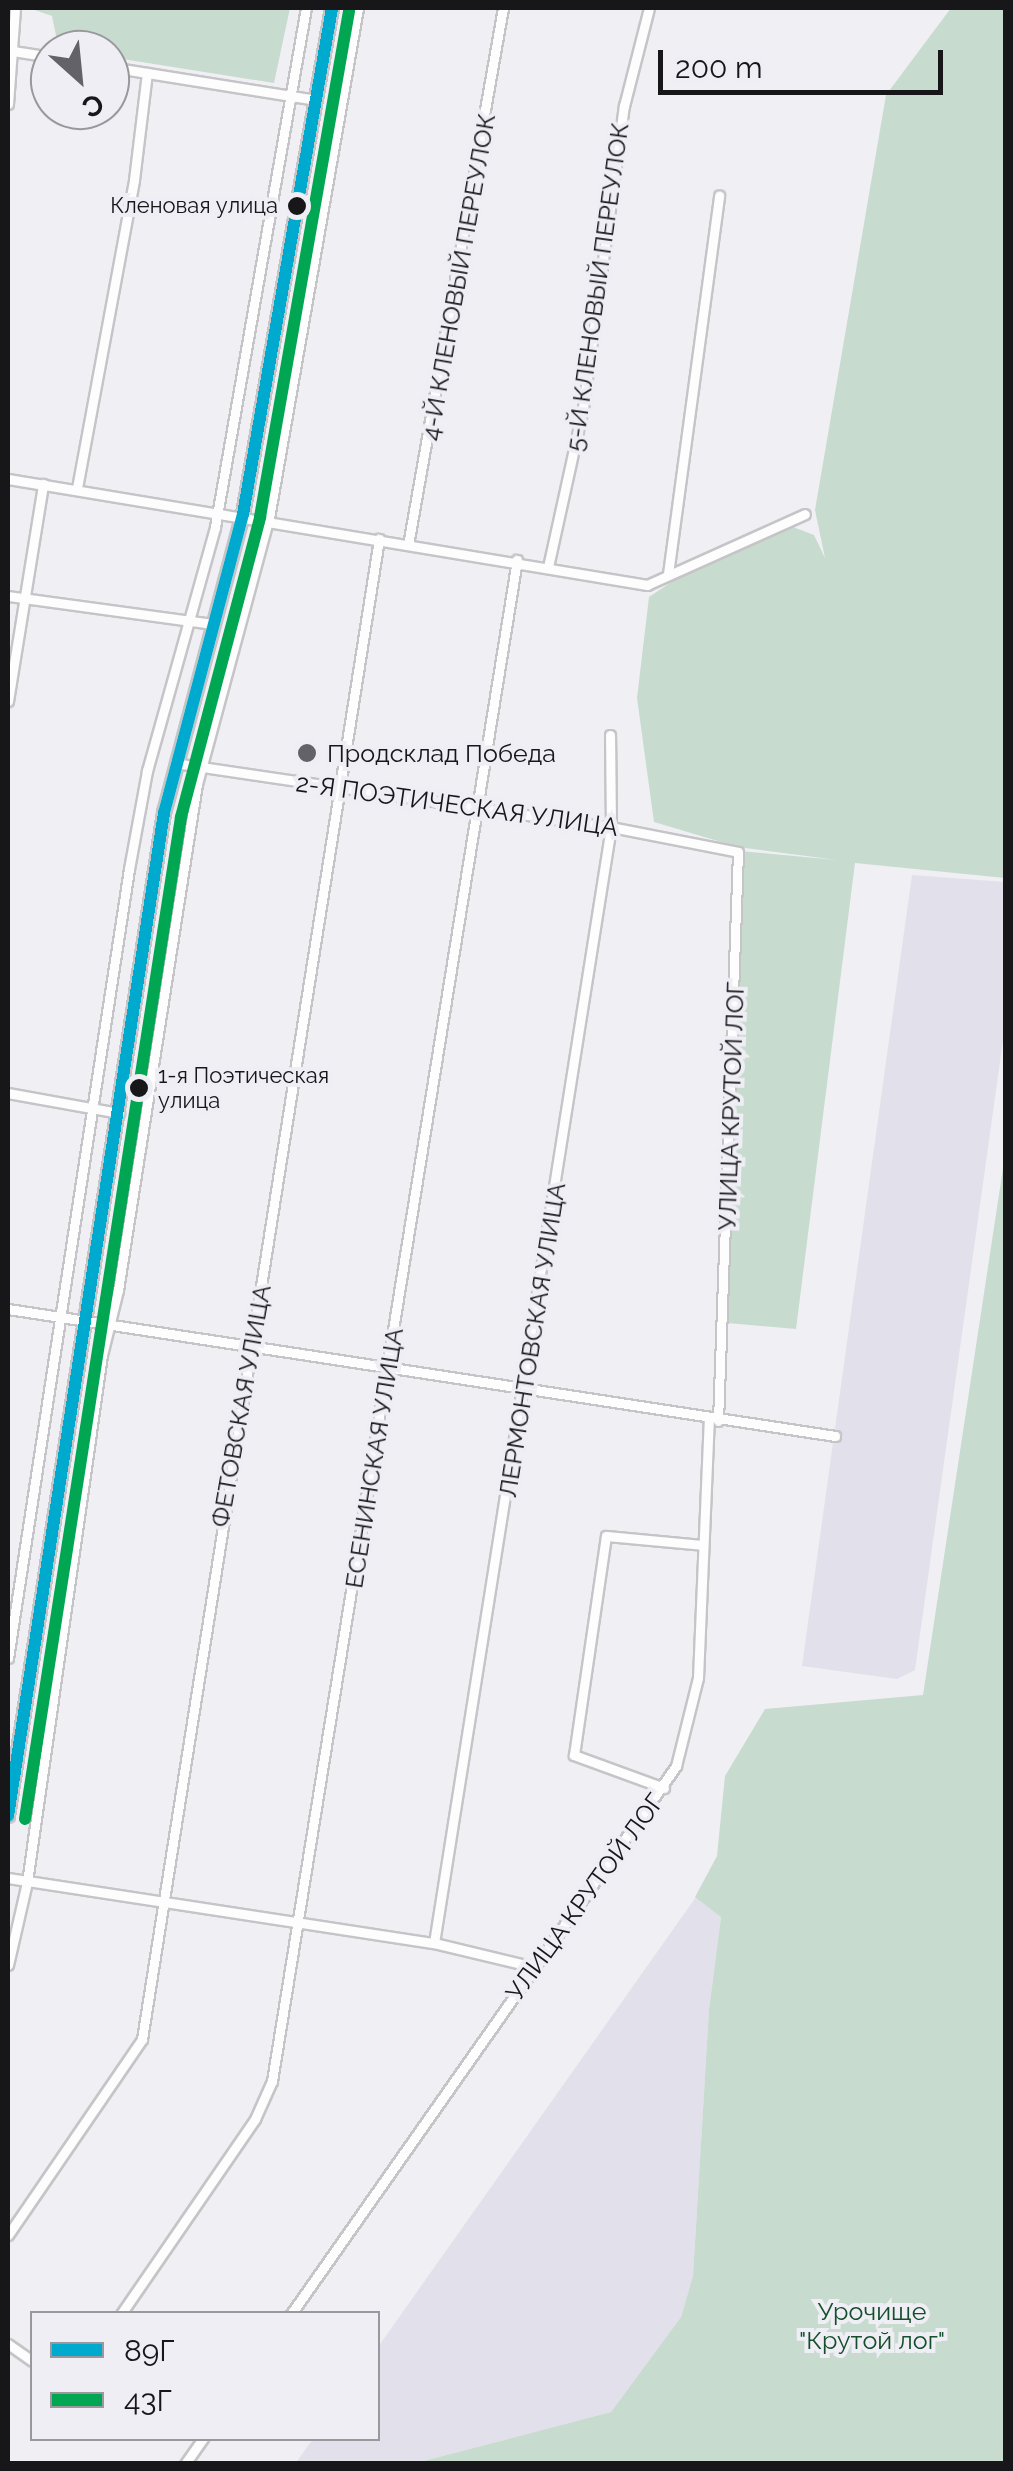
<!DOCTYPE html>
<html>
<head>
<meta charset="utf-8">
<style>
  body { margin:0 }
  #map { position:relative; width:1013px; height:2471px; overflow:hidden; background:#f0eff4; font-family:Raleway,sans-serif }
  div>[style] { position:absolute }
  [style*='--x'] { left:calc(var(--x)*1px); top:calc(var(--y)*1px); width:calc(var(--w)*1px); rotate:calc(var(--a)*1deg) }
  .built>* { inset:0; background:#e2e0ea }
  .green>* { inset:0; background:#c8dbcf }
  .roads { filter:drop-shadow(2px 0 #c5c4c7) drop-shadow(-2px 0 #c5c4c7) drop-shadow(0 2px #c5c4c7) drop-shadow(0 -2px #c5c4c7) }
  .street>* { height:9px; margin:-4.5px; padding:0 4.5px; transform-origin:4.5px; border-radius:4.5px; background:#fdfdfd }
  .secondary>* { height:12px; margin:-6px; padding:0 6px; transform-origin:6px; border-radius:6px; background:#fdfdfd }
  .bus-1>* { height:12px; margin:-6px; padding:0 6px; transform-origin:6px; border-radius:6px; background:#00a9ce }
  .bus-2>* { height:12px; margin:-6px; padding:0 6px; transform-origin:6px; border-radius:6px; background:#00a651 }
  .dots>* { width:28px; height:28px; translate:-50% -50%; box-sizing:border-box; border:5px solid #efeef5; border-radius:50% }
  span { translate:-50% -50%; white-space:nowrap; text-align:center; line-height:1.15; -webkit-text-stroke:8px #efeef5; paint-order:stroke }
  .bus-label { font-size:22px; color:#171619 }
  .right { translate:-100% -50%; text-align:right }
  .left { translate:0 -50%; text-align:left }
  .street-label { font-size:25px; color:#171619 }
  .poi-label { font-size:25px; color:#171619 }
  .park-label { font-size:25px; color:#154e2b }
  .frame { position:absolute; inset:0; border:10px solid #171619; pointer-events:none }
  .legend { position:absolute; left:30px; top:2311px; width:350px; height:130px; box-sizing:border-box; background:#efeef5; border:2px solid #99989d; margin:0; padding:12px 18px; list-style:none; font-size:30px; color:#171619 }
  .legend li { display:flex; align-items:center; gap:20px; height:50px }
  .legend b { width:50px; border:2px solid #99989d }
  .north { position:absolute; left:30px; top:30px; width:100px; height:100px; box-sizing:border-box; background:#efeef5; border:2px solid #99989d; border-radius:50%; rotate:153deg; font-size:28px; font-weight:700; line-height:40px; text-align:center; color:#171619 }
  .north::after { content:''; display:block; margin:auto; width:35px; height:45px; background:#636266; clip-path:polygon(50% 0,100% 100%,50% 72%,0 100%) }
  .scale { position:absolute; left:658px; top:50px; width:285px; height:45px; box-sizing:border-box; border:5px solid #171619; border-top:0; padding-left:12px; font-size:30px; line-height:35px; white-space:nowrap; color:#171619; -webkit-text-stroke:8px #efeef5; paint-order:stroke }
</style>
</head>
<body>
<div id="map">
  <div class="built">
    <i style="clip-path:polygon(912px 875px,1005px 882px,1005px 1026px,915px 1670px,897px 1679px,802px 1666px)"></i>
    <i style="clip-path:polygon(696px 1897px,721px 1916px,709px 2010px,693px 2276px,681px 2317px,611px 2412px,416px 2463px,295px 2464px,313px 2439px,378px 2438px,378px 2347px)"></i>
  </div>
  <div class="green">
    <i style="clip-path:polygon(29px 8px,290px 8px,274px 83px,110px 57px,110px 50px,59px 50px,52px 16px)"></i>
    <i style="clip-path:polygon(951px 8px,1005px 8px,1005px 878px,855px 863px,796px 1329px,727px 1323px,740px 851px,837px 860px,738px 847px,654px 822px,637px 698px,649px 597px,682px 575px,793px 527px,814px 535px,825px 558px,815px 510px,886px 95px)"></i>
    <i style="clip-path:polygon(1005px 1155px,1005px 2463px,416px 2463px,611px 2412px,681px 2317px,693px 2276px,709px 2010px,721px 1917px,695px 1897px,717px 1856px,725px 1776px,765px 1709px,923px 1695px)"></i>
  </div>
  <div class="roads">
    <div class="street">
      <i style="--x:13;--y:51;--w:37;--a:9"></i>
      <i style="--x:110;--y:67;--w:209;--a:9.1"></i>
      <i style="--x:8;--y:104;--w:96;--a:-85.8"></i>
      <i style="--x:8;--y:479;--w:648;--a:9.42"></i>
      <i style="--x:647;--y:585;--w:173;--a:-24.2"></i>
      <i style="--x:77;--y:488;--w:313;--a:-79.5"></i>
      <i style="--x:134;--y:180;--w:108;--a:-83.1"></i>
      <i style="--x:408;--y:545;--w:545;--a:-79.97"></i>
      <i style="--x:548;--y:567;--w:163;--a:-77.6"></i>
      <i style="--x:583;--y:408;--w:305;--a:-82.3"></i>
      <i style="--x:624;--y:106;--w:101;--a:-75.7"></i>
      <i style="--x:668;--y:574;--w:382;--a:-82.3"></i>
      <i style="--x:8;--y:596;--w:206;--a:7.8"></i>
      <i style="--x:8;--y:701;--w:220;--a:-80.8"></i>
      <i style="--x:175;--y:763;--w:441;--a:8.4"></i>
      <i style="--x:611;--y:827;--w:129;--a:11.1"></i>
      <i style="--x:738;--y:852;--w:569;--a:92.01"></i>
      <i style="--x:8;--y:1093;--w:113;--a:10.2"></i>
      <i style="--x:8;--y:1309;--w:837;--a:8.73"></i>
      <i style="--x:8;--y:1658;--w:798;--a:-81.28"></i>
      <i style="--x:129;--y:869;--w:100;--a:-79.6"></i>
      <i style="--x:147;--y:771;--w:253;--a:-74.4"></i>
      <i style="--x:215;--y:527;--w:527;--a:-80.06"></i>
      <i style="--x:664;--y:1788;--w:96;--a:-159.9"></i>
      <i style="--x:574;--y:1755;--w:221;--a:-81.7"></i>
      <i style="--x:606;--y:1536;--w:97;--a:5.3"></i>
      <i style="--x:8;--y:1878;--w:431;--a:8.7"></i>
      <i style="--x:434;--y:1943;--w:99;--a:13.5"></i>
      <i style="--x:434;--y:1943;--w:1130;--a:-80.99"></i>
      <i style="--x:611;--y:827;--w:92;--a:-90.6"></i>
      <i style="--x:8;--y:1965;--w:85;--a:-77.1"></i>
      <i style="--x:27;--y:1882;--w:532;--a:-81.9"></i>
      <i style="--x:102;--y:1355;--w:67;--a:-76.2"></i>
      <i style="--x:118;--y:1290;--w:512;--a:-81.13"></i>
      <i style="--x:197;--y:784;--w:276;--a:-74.9"></i>
      <i style="--x:269;--y:518;--w:518;--a:-80.1"></i>
      <i style="--x:8;--y:2235;--w:237;--a:-55.6"></i>
      <i style="--x:142;--y:2039;--w:1519;--a:-81.02"></i>
      <i style="--x:121;--y:2314;--w:237;--a:-55.5"></i>
      <i style="--x:255;--y:2119;--w:42;--a:-65.9"></i>
      <i style="--x:272;--y:2081;--w:1541;--a:-80.85"></i>
      <i style="--x:291;--y:2314;--w:670;--a:-54.91"></i>
      <i style="--x:676;--y:1766;--w:91;--a:-76"></i>
      <i style="--x:698;--y:1678;--w:258;--a:-87.6"></i>
      <i style="--x:8;--y:2344;--w:29;--a:35"></i>
      <i style="--x:185;--y:2464;--w:32;--a:-55"></i>
    </div>
    <div class="secondary">
      <i style="--x:8;--y:1816;--w:1015;--a:-81.16"></i>
      <i style="--x:164;--y:813;--w:309;--a:-75.2"></i>
      <i style="--x:243;--y:514;--w:514;--a:-80.02"></i>
    </div>
  </div>
  <div class="bus-1">
    <i style="--x:8;--y:1816;--w:1015;--a:-81.16"></i>
    <i style="--x:164;--y:813;--w:309;--a:-75.2"></i>
    <i style="--x:243;--y:514;--w:514;--a:-80.02"></i>
  </div>
  <div class="bus-2">
    <i style="--x:25;--y:1819;--w:1014;--a:-81.15"></i>
    <i style="--x:181;--y:817;--w:310;--a:-75.2"></i>
    <i style="--x:260;--y:517;--w:514;--a:-80.02"></i>
  </div>
  <div class="dots">
    <i style="left:297px;top:206px;background:#171619"></i>
    <i style="left:307px;top:753px;background:#636266"></i>
    <i style="left:139px;top:1088px;background:#171619"></i>
  </div>
  <div class="bus-label">
    <span class="right" style="left:278px;top:206px">Кленовая улица</span>
    <span class="left" style="left:158px;top:1088px">1-я Поэтическая<br>улица</span>
  </div>
  <div class="street-label">
    <span style="left:458px;top:277px;rotate:-80deg">4-Й КЛЕНОВЫЙ ПЕРЕУЛОК</span>
    <span style="left:597px;top:287px;rotate:-82deg">5-Й КЛЕНОВЫЙ ПЕРЕУЛОК</span>
    <span style="left:457px;top:805px;rotate:8deg">2-Я ПОЭТИЧЕСКАЯ УЛИЦА</span>
    <span style="left:731px;top:1106px;rotate:-88deg">УЛИЦА КРУТОЙ ЛОГ</span>
    <span style="left:532px;top:1340px;rotate:-81deg">ЛЕРМОНТОВСКАЯ УЛИЦА</span>
    <span style="left:241px;top:1406px;rotate:-80deg">ФЕТОВСКАЯ УЛИЦА</span>
    <span style="left:374px;top:1458px;rotate:-81deg">ЕСЕНИНСКАЯ УЛИЦА</span>
    <span style="left:585px;top:1897px;rotate:-54deg">УЛИЦА КРУТОЙ ЛОГ</span>
  </div>
  <div class="poi-label">
    <span class="left" style="left:327px;top:753px">Продсклад Победа</span>
  </div>
  <div class="park-label">
    <span style="left:872px;top:2326px">Урочище<br>"Крутой лог"</span>
  </div>
  <div class="frame"></div>
  <ul class="legend">
  <li><b style="height:12px;background:#00a9ce"></b>89Г</li>
  <li><b style="height:12px;background:#00a651"></b>43Г</li>
  </ul>
  <div class="north">С</div>
  <div class="scale">200 m</div>
</div>
</body>
</html>
